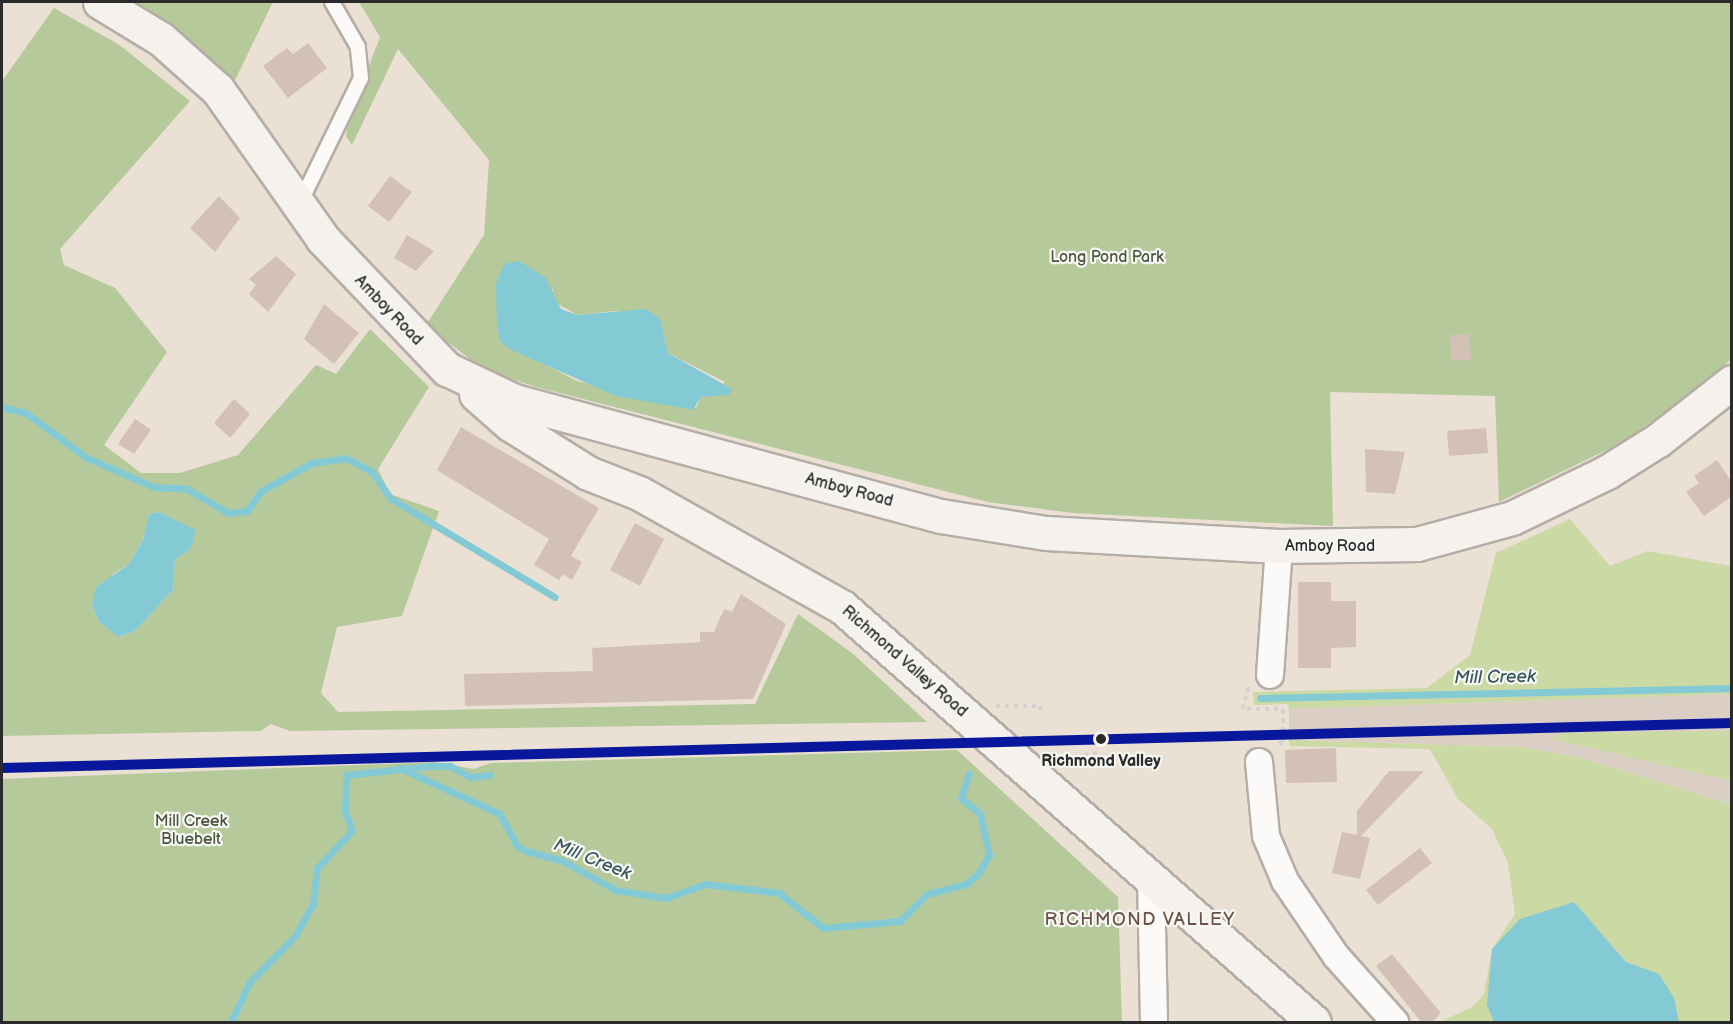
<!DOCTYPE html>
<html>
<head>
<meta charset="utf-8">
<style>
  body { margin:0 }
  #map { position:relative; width:1733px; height:1024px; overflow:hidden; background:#eae0d4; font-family:"Balsamiq Sans",sans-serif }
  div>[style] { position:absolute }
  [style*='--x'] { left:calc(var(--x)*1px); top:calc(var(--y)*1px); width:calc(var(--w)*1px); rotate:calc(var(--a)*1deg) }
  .industrial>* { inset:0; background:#dbcfc5 }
  .green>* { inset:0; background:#cbd9a4 }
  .forest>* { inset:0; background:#b6c99b }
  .water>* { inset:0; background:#84cad4 }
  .stream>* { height:7px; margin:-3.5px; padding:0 3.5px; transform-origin:3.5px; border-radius:3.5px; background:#84cad4 }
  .building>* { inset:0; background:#d3c1b6 }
  .path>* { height:4px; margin-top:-2px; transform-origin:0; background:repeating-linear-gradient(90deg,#d4d2ce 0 4.5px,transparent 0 9px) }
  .roads { filter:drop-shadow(2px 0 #b5aea6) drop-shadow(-2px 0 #b5aea6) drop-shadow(0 2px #b5aea6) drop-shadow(0 -2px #b5aea6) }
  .lane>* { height:14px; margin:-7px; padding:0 7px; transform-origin:7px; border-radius:7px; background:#fcfaf9 }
  .street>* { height:26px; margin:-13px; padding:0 13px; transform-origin:13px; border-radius:13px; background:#fcfaf9 }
  .secondary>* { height:33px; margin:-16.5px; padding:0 16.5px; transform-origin:16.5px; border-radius:16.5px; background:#f5f2ee }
  .metro-1>* { height:10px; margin:-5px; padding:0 5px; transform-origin:5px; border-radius:5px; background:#08179c }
  .dots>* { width:16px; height:16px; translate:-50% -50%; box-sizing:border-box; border:3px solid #f6f6f2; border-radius:50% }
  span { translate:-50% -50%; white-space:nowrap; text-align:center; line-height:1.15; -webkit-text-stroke:4.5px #f6f6f2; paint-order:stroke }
  .park-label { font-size:16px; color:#4c553f }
  .street-label { font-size:16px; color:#2b2b2b }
  .stop-label { font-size:16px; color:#2b2b2b; font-weight:700 }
  .water-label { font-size:18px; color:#38585e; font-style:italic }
  .neighbourhood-label { font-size:18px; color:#6b5248; letter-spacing:1.5px }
  .frame { position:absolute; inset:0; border:3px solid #2b2b2b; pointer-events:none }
</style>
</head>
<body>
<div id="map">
  <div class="industrial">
    <i style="clip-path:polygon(1731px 694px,1731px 732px,1553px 739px,1725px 778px,1731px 781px,1731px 804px,1578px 757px,1518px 747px,1289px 740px,1289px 709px)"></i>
  </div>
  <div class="green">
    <i style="clip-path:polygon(1570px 519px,1610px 566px,1647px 551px,1731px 566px,1731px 694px,1289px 709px,1288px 704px,1254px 705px,1253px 692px,1427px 688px,1470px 655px,1496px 553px)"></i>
    <i style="clip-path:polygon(1731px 731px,1731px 781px,1552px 739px,1562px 733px)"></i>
    <i style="clip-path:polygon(1289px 740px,1518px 747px,1578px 757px,1731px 804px,1731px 1022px,1440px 1022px,1472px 1007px,1484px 994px,1492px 949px,1515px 914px,1508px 863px,1492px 829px,1458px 799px,1430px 749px,1290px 746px)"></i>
  </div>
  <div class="forest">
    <i style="clip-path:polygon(125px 2px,273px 2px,235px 80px,167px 24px)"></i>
    <i style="clip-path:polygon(evenodd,359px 2px,1731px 2px,1731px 359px,1711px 380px,1621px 443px,1499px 502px,1495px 396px,1330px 392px,1333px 526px,1073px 513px,988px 502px,536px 387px,484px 370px,426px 325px,484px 235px,489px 160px,398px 49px,352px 145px,346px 136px,348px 121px,380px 37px,359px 2px,553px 289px,553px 301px,577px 315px,615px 311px,660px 320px,668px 353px,725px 382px,713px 395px,701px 397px,696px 408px,577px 381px,500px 341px,498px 292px,553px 289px)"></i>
    <i style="clip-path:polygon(evenodd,54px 8px,118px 44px,190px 101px,60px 249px,64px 265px,115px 288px,167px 352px,104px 445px,141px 473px,180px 473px,238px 455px,316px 365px,336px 374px,370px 329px,429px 387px,378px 469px,390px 494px,439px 511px,402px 616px,337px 627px,321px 693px,338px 712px,755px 704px,798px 614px,852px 653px,927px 722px,290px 731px,271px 724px,261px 731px,2px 736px,2px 81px,54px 8px,159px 512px,195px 530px,191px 548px,175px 560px,173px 590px,135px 631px,119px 637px,99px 622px,92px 605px,113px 574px,129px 564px,143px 540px,149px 514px,159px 512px)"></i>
    <i style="clip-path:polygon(957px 750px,1118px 897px,1122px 1022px,2px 1022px,2px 779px,435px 762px,473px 769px,491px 763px)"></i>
  </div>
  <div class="water">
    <i style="clip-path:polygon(519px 261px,546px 278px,561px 309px,577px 315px,646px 309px,660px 319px,668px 353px,732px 389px,729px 395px,701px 397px,693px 410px,616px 396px,509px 349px,500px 341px,497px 326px,496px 284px,504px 264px)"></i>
    <i style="clip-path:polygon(159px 512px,196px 530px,191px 548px,175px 560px,173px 590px,135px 631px,118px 637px,99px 622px,92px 605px,96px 587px,129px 564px,143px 540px,149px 514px)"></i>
    <i style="clip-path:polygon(1574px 902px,1626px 962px,1659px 974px,1674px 998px,1679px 1022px,1494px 1022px,1487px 1005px,1492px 949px,1520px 919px)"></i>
  </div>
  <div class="stream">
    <i style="--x:2;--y:407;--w:25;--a:14"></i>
    <i style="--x:26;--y:413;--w:76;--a:36.4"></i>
    <i style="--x:87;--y:458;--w:73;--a:23.4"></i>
    <i style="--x:154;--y:487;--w:33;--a:3"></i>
    <i style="--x:187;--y:489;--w:48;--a:30.3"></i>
    <i style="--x:228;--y:513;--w:19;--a:-6"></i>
    <i style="--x:247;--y:511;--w:24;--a:-55"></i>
    <i style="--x:261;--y:491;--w:58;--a:-28.8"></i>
    <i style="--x:312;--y:463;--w:34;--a:-8"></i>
    <i style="--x:346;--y:458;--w:30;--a:28"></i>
    <i style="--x:372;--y:472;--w:32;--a:55"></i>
    <i style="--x:390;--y:498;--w:192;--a:31"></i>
    <i style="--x:1260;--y:698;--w:472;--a:-1.2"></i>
    <i style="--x:400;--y:768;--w:110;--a:24.7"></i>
    <i style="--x:500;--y:814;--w:36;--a:62"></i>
    <i style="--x:517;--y:846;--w:10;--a:29"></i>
    <i style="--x:526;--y:851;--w:38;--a:15"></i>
    <i style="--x:563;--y:861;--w:60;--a:29.1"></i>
    <i style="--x:615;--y:890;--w:52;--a:8.9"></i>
    <i style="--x:666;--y:898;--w:41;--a:-19.7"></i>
    <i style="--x:705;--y:884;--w:75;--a:6.9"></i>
    <i style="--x:779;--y:893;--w:56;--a:38.5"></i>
    <i style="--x:823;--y:928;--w:77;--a:-5.2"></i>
    <i style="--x:900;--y:921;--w:38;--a:-45"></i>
    <i style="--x:927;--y:894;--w:40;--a:-14.4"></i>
    <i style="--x:966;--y:884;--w:16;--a:-40"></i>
    <i style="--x:978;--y:874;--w:22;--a:-60"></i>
    <i style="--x:989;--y:855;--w:42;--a:-102.4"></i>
    <i style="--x:980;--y:814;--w:25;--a:-140"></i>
    <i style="--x:961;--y:798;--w:26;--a:-72"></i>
    <i style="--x:231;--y:1022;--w:43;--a:-65.2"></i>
    <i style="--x:249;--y:983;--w:66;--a:-45.6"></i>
    <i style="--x:295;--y:936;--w:37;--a:-61"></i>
    <i style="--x:313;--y:904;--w:36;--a:-84"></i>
    <i style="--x:317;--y:868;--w:51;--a:-46.6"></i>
    <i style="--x:352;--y:831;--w:21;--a:-109"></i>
    <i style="--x:345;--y:811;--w:36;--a:-88"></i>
    <i style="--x:346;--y:775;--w:84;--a:-6.1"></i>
    <i style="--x:430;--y:766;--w:20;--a:0"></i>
    <i style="--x:450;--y:766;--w:23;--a:29"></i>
    <i style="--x:470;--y:777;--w:20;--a:-6"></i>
  </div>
  <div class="building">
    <i style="clip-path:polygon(308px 43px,327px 68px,288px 98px,263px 66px,287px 48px,293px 54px)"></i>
    <i style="clip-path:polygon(390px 176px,412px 192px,389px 222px,368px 206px)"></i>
    <i style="clip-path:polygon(219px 196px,240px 218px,215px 252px,190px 228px)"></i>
    <i style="clip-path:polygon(407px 235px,434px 251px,416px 271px,394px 258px)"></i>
    <i style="clip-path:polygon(276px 256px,296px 274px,268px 312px,249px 294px,256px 285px,249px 279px)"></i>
    <i style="clip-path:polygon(324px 304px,359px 333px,334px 364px,304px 339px)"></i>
    <i style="clip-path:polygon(1469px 334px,1471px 360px,1451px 361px,1450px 335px)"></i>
    <i style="clip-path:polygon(234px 399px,250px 414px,230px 438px,214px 423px)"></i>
    <i style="clip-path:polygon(135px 419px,151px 430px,134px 454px,118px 444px)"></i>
    <i style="clip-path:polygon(461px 427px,599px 508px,571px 556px,582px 562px,572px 580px,563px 574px,559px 580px,534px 565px,549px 539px,437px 470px)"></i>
    <i style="clip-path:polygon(1486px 428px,1488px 453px,1449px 456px,1447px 431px)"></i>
    <i style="clip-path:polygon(1365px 449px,1405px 452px,1395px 494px,1366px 492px)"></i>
    <i style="clip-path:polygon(1717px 460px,1731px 481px,1731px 497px,1704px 516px,1686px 492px,1699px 483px,1694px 476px)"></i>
    <i style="clip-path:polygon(635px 523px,664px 539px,640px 586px,610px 570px)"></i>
    <i style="clip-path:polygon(1298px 582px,1331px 582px,1331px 601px,1356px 601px,1356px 647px,1331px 648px,1331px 668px,1298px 668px)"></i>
    <i style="clip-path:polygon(741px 594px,786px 624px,753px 699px,465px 706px,464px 674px,593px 671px,592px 648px,700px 642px,700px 632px,714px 632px,724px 609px,732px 612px)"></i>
    <i style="clip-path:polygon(1336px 748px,1337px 782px,1286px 783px,1285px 750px)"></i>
    <i style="clip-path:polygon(1389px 771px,1424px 771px,1361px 836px,1370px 838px,1360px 879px,1332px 873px,1342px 832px,1357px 835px,1357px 811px)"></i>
    <i style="clip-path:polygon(1420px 848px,1432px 863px,1378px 905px,1366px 890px)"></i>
    <i style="clip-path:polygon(1392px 954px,1441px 1013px,1431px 1023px,1422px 1023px,1376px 966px)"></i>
  </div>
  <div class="path">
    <i style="--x:996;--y:706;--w:45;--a:0"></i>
    <i style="--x:1041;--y:706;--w:6;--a:99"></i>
    <i style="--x:1243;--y:709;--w:23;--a:-77"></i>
    <i style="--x:1247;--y:709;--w:36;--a:0"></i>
    <i style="--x:1283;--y:709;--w:34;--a:90"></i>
    <i style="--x:1283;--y:743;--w:9;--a:174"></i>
    <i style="--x:1057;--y:759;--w:43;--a:-7.9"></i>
  </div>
  <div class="roads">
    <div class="lane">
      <i style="--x:299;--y:205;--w:141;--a:-64"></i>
      <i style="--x:361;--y:78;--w:31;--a:-96"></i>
      <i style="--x:358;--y:47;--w:52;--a:-120"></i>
    </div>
    <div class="street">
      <i style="--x:1270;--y:675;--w:129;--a:-86"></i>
      <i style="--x:1259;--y:762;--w:74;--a:84.6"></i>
      <i style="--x:1266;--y:836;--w:49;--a:67.1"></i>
      <i style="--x:1285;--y:881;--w:91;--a:55.8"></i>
      <i style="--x:1336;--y:956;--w:89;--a:48.2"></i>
      <i style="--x:1151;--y:878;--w:144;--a:88.8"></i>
    </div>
    <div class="secondary">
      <i style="--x:100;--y:2;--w:71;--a:31.2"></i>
      <i style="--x:161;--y:39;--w:76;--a:41.8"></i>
      <i style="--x:218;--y:90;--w:182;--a:54.8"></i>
      <i style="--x:323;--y:239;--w:180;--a:46.4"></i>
      <i style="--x:447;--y:369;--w:74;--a:25.5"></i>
      <i style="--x:514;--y:401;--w:442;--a:15.1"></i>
      <i style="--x:941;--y:516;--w:106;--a:9.2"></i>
      <i style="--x:1046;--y:533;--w:233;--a:3.2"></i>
      <i style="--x:1279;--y:546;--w:138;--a:-0.8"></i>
      <i style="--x:1417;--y:544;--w:98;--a:-15.3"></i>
      <i style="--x:1512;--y:518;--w:106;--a:-25.8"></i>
      <i style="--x:1607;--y:472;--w:60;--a:-32.1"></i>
      <i style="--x:1658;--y:440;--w:94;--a:-38.1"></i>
      <i style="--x:476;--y:394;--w:45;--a:41.4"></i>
      <i style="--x:510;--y:424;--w:92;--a:32.1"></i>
      <i style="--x:588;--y:473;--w:55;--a:21.4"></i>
      <i style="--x:639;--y:493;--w:233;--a:29.3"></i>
      <i style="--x:842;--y:607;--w:628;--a:41.32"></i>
    </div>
  </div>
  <div class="metro-1">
    <i style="--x:2;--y:768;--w:1731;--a:-1.49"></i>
  </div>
  <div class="dots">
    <i style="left:1101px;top:739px;background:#2b2b2b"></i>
  </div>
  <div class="park-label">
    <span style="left:1107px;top:258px">Long Pond Park</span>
    <span style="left:191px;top:831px">Mill Creek<br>Bluebelt</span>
  </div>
  <div class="street-label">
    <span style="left:388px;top:311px;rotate:46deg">Amboy Road</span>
    <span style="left:849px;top:491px;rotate:15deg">Amboy Road</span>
    <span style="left:1330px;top:547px">Amboy Road</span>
    <span style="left:904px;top:662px;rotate:41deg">Richmond Valley Road</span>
  </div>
  <div class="stop-label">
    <span style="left:1101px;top:762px">Richmond Valley</span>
  </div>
  <div class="water-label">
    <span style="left:1495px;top:678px;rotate:-1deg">Mill Creek</span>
    <span style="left:592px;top:860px;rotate:22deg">Mill Creek</span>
  </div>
  <div class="neighbourhood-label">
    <span style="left:1140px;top:920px">RICHMOND VALLEY</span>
  </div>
  <div class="frame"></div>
</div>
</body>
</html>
